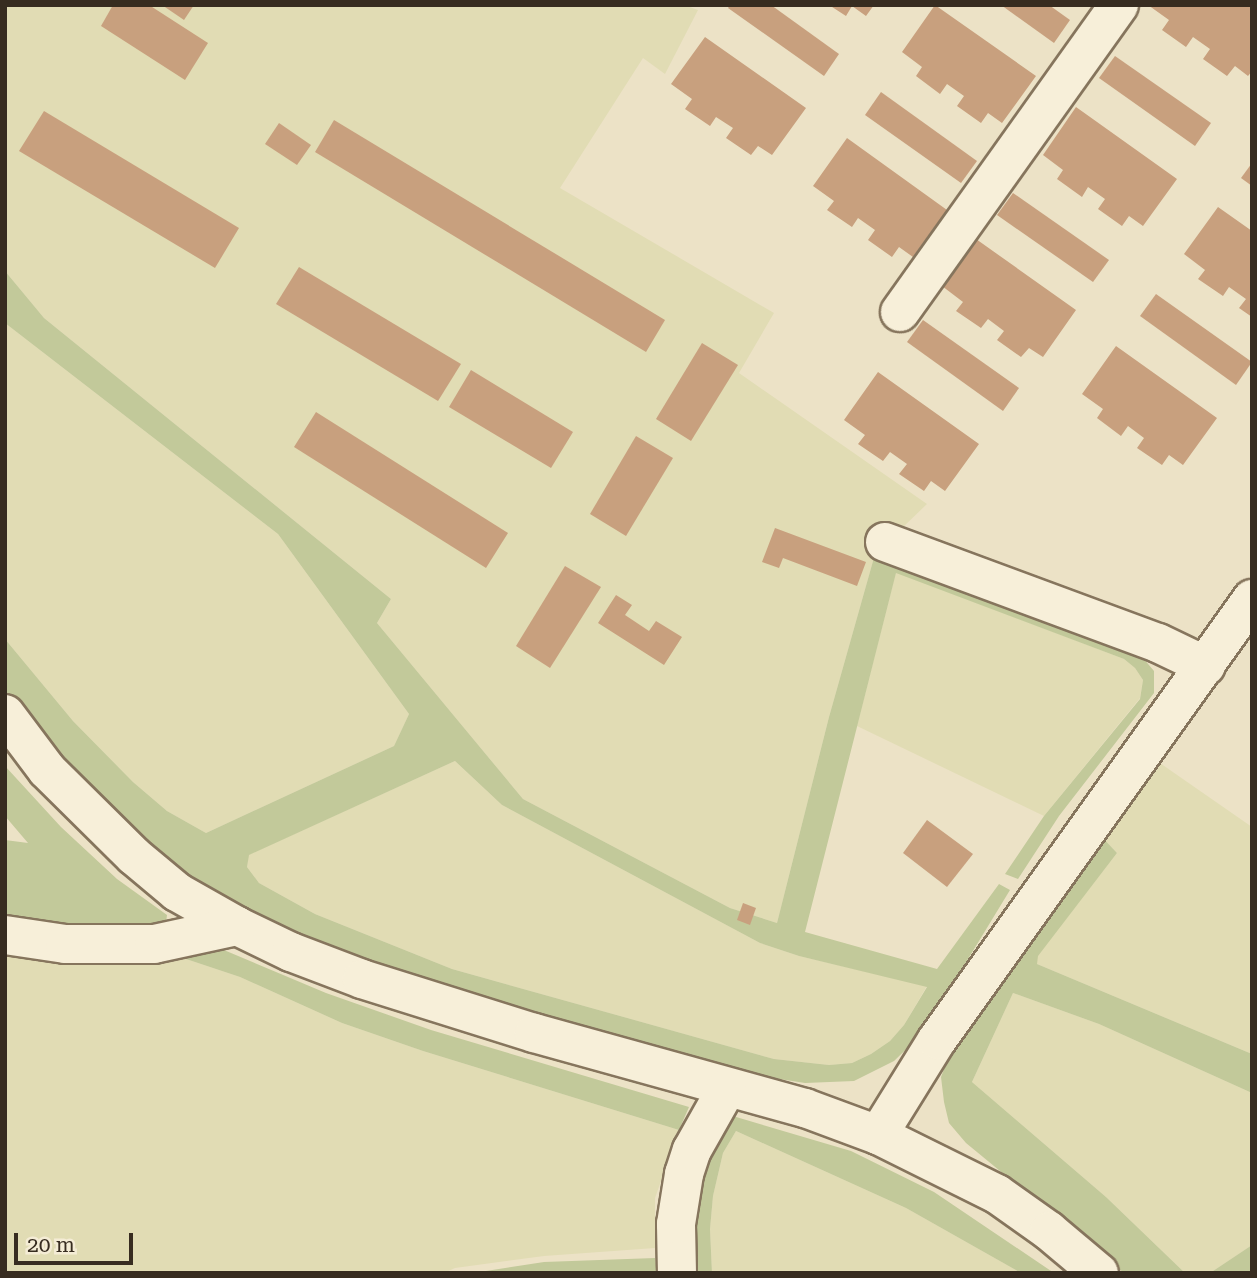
<!DOCTYPE html>
<html>
<head>
<meta charset="utf-8">
<style>
  body { margin:0 }
  #map { position:relative; width:1257px; height:1278px; overflow:hidden; background:#ece2c6; font-family:"Roboto Serif",serif }
  div>[style] { position:absolute }
  [style*='--x'] { left:calc(var(--x)*1px); top:calc(var(--y)*1px); width:calc(var(--w)*1px); rotate:calc(var(--a)*1deg) }
  .farmland>* { inset:0; background:#e1dcb4 }
  .green>* { inset:0; background:#c2c99a }
  .building>* { inset:0; background:#c8a07e }
  .roads { filter:drop-shadow(2px 0 #86755d) drop-shadow(-2px 0 #86755d) drop-shadow(0 2px #86755d) drop-shadow(0 -2px #86755d) }
  .minor>* { height:38px; margin:-19px; padding:0 19px; transform-origin:19px; border-radius:19px; background:#f7efd9 }
  span { translate:-50% -50%; white-space:nowrap; text-align:center; line-height:1.15; -webkit-text-stroke:5px #f4ecd5; paint-order:stroke }
  .frame { position:absolute; inset:0; border:7px solid #372c20; pointer-events:none }
  .scale { position:absolute; left:14px; top:1233px; width:119px; height:32px; box-sizing:border-box; border:4px solid #372c20; border-top:0; padding-left:9px; font-size:21px; line-height:24px; white-space:nowrap; color:#372c20; -webkit-text-stroke:5px #f4ecd5; paint-order:stroke }
</style>
</head>
<body>
<div id="map">
  <div class="farmland">
    <i style="clip-path:polygon(5px 5px,684px 5px,698px 10px,665px 74px,643px 58px,560px 188px,774px 313px,739px 373px,927px 504px,875px 554px,829px 717px,777px 923px,730px 908px,523px 799px,377px 623px,391px 599px,44px 318px,5px 271px)"></i>
    <i style="clip-path:polygon(5px 323px,278px 534px,409px 714px,394px 746px,206px 833px,167px 811px,133px 782px,73px 721px,5px 639px)"></i>
    <i style="clip-path:polygon(896px 572px,1124px 659px,1135px 668px,1143px 680px,1140px 698px,1044px 816px,857px 726px)"></i>
    <i style="clip-path:polygon(455px 761px,502px 805px,760px 943px,799px 956px,927px 986px,904px 1025px,890px 1041px,871px 1054px,852px 1063px,829px 1065px,774px 1059px,452px 969px,315px 914px,259px 883px,247px 867px,248px 855px)"></i>
    <i style="clip-path:polygon(1157px 761px,1252px 827px,1252px 1054px,1037px 964px,1037px 956px,1117px 853px,1100px 835px)"></i>
    <i style="clip-path:polygon(5px 949px,168px 953px,240px 977px,342px 1023px,423px 1051px,679px 1130px,655px 1198px,655px 1248px,544px 1256px,455px 1268px,444px 1273px,5px 1273px)"></i>
    <i style="clip-path:polygon(1013px 993px,1099px 1024px,1252px 1093px,1252px 1245px,1210px 1273px,1185px 1273px,1106px 1197px,972px 1082px)"></i>
    <i style="clip-path:polygon(736px 1131px,906px 1208px,1021px 1273px,712px 1273px,710px 1229px,713px 1196px,723px 1153px)"></i>
  </div>
  <div class="green">
    <i style="clip-path:polygon(evenodd,5px 271px,44px 318px,391px 599px,377px 623px,523px 799px,730px 908px,777px 923px,829px 717px,875px 554px,1143px 658px,1154px 671px,1154px 693px,1059px 816px,1018px 879px,1005px 874px,1044px 816px,1140px 699px,1143px 680px,1135px 668px,1124px 659px,896px 573px,805px 932px,937px 969px,999px 884px,1010px 890px,923px 1033px,894px 1061px,854px 1081px,805px 1083px,728px 1071px,531px 1016px,309px 939px,227px 901px,135px 838px,48px 746px,5px 691px,5px 639px,73px 721px,133px 782px,167px 811px,206px 833px,394px 746px,409px 714px,278px 534px,5px 323px,5px 271px,455px 761px,502px 805px,760px 943px,799px 956px,927px 987px,904px 1025px,890px 1041px,871px 1054px,852px 1063px,829px 1065px,774px 1059px,452px 969px,315px 914px,259px 883px,247px 867px,249px 855px,455px 761px)"></i>
    <i style="clip-path:polygon(5px 766px,61px 827px,117px 879px,167px 915px,166px 923px,153px 929px,5px 927px,5px 840px,28px 843px,5px 816px)"></i>
    <i style="clip-path:polygon(1100px 835px,1117px 853px,1038px 956px,1037px 964px,1252px 1054px,1252px 1093px,1099px 1024px,1013px 993px,972px 1082px,1106px 1197px,1185px 1273px,1124px 1273px,966px 1143px,949px 1123px,944px 1102px,941px 1077px,952px 1049px)"></i>
    <i style="clip-path:polygon(212px 945px,326px 993px,431px 1030px,689px 1107px,679px 1130px,423px 1051px,342px 1023px,240px 977px,168px 953px)"></i>
    <i style="clip-path:polygon(726px 1114px,851px 1151px,934px 1192px,1054px 1273px,1021px 1273px,906px 1208px,736px 1131px,723px 1153px,713px 1196px,710px 1229px,712px 1273px,689px 1273px,699px 1175px)"></i>
    <i style="clip-path:polygon(1252px 1245px,1252px 1273px,1210px 1273px)"></i>
    <i style="clip-path:polygon(655px 1258px,657px 1273px,473px 1273px,544px 1262px)"></i>
  </div>
  <div class="building">
    <i style="clip-path:polygon(113px 5px,149px 5px,208px 43px,185px 80px,101px 26px)"></i>
    <i style="clip-path:polygon(162px 5px,194px 5px,184px 20px)"></i>
    <i style="clip-path:polygon(730px 5px,771px 5px,839px 54px,824px 76px,728px 8px)"></i>
    <i style="clip-path:polygon(829px 5px,874px 5px,866px 16px,852px 6px,846px 16px)"></i>
    <i style="clip-path:polygon(935px 5px,1036px 76px,1002px 123px,988px 113px,981px 123px,957px 106px,964px 96px,947px 84px,940px 94px,916px 76px,922px 67px,902px 52px)"></i>
    <i style="clip-path:polygon(1001px 5px,1049px 5px,1070px 20px,1054px 43px)"></i>
    <i style="clip-path:polygon(1148px 5px,1249px 5px,1252px 7px,1252px 71px,1248px 76px,1235px 66px,1227px 76px,1203px 59px,1210px 49px,1193px 37px,1186px 47px,1162px 30px,1169px 20px)"></i>
    <i style="clip-path:polygon(705px 37px,806px 108px,772px 155px,758px 146px,751px 155px,726px 138px,733px 128px,716px 117px,710px 126px,685px 109px,692px 99px,671px 84px)"></i>
    <i style="clip-path:polygon(1115px 56px,1211px 123px,1195px 146px,1099px 78px)"></i>
    <i style="clip-path:polygon(881px 92px,977px 161px,961px 183px,865px 115px)"></i>
    <i style="clip-path:polygon(1076px 107px,1177px 179px,1143px 226px,1129px 216px,1122px 226px,1098px 209px,1105px 199px,1088px 187px,1082px 197px,1057px 179px,1063px 170px,1043px 155px)"></i>
    <i style="clip-path:polygon(44px 111px,239px 228px,215px 268px,19px 151px)"></i>
    <i style="clip-path:polygon(334px 120px,665px 320px,646px 352px,315px 152px)"></i>
    <i style="clip-path:polygon(279px 123px,311px 145px,297px 165px,265px 144px)"></i>
    <i style="clip-path:polygon(847px 138px,947px 210px,913px 257px,899px 247px,892px 257px,868px 240px,875px 230px,858px 218px,852px 227px,827px 210px,834px 201px,813px 186px)"></i>
    <i style="clip-path:polygon(1252px 163px,1252px 186px,1241px 178px)"></i>
    <i style="clip-path:polygon(1013px 193px,1109px 260px,1093px 282px,997px 215px)"></i>
    <i style="clip-path:polygon(1218px 207px,1252px 231px,1252px 317px,1239px 308px,1246px 299px,1229px 287px,1223px 296px,1198px 279px,1205px 270px,1184px 254px)"></i>
    <i style="clip-path:polygon(976px 239px,1076px 310px,1043px 357px,1029px 348px,1021px 357px,997px 340px,1004px 331px,988px 319px,981px 328px,956px 311px,963px 302px,942px 286px)"></i>
    <i style="clip-path:polygon(299px 267px,461px 364px,438px 401px,276px 304px)"></i>
    <i style="clip-path:polygon(1156px 294px,1252px 362px,1236px 385px,1140px 316px)"></i>
    <i style="clip-path:polygon(923px 320px,1019px 388px,1003px 411px,907px 342px)"></i>
    <i style="clip-path:polygon(702px 343px,738px 365px,691px 441px,656px 419px)"></i>
    <i style="clip-path:polygon(1116px 346px,1217px 418px,1183px 465px,1169px 455px,1162px 465px,1137px 448px,1144px 438px,1128px 426px,1121px 436px,1097px 418px,1103px 409px,1082px 394px)"></i>
    <i style="clip-path:polygon(471px 370px,573px 432px,551px 468px,449px 407px)"></i>
    <i style="clip-path:polygon(878px 372px,979px 444px,945px 491px,931px 481px,924px 491px,899px 474px,907px 464px,890px 452px,883px 461px,858px 444px,865px 435px,844px 420px)"></i>
    <i style="clip-path:polygon(316px 412px,508px 533px,486px 568px,294px 447px)"></i>
    <i style="clip-path:polygon(636px 436px,673px 458px,626px 536px,590px 514px)"></i>
    <i style="clip-path:polygon(775px 528px,866px 562px,857px 586px,783px 558px,779px 568px,762px 562px)"></i>
    <i style="clip-path:polygon(565px 566px,601px 587px,550px 668px,516px 646px)"></i>
    <i style="clip-path:polygon(616px 595px,632px 605px,625px 615px,649px 631px,656px 621px,682px 637px,664px 665px,598px 623px)"></i>
    <i style="clip-path:polygon(927px 820px,973px 854px,947px 887px,903px 853px)"></i>
    <i style="clip-path:polygon(743px 903px,756px 908px,750px 925px,737px 920px)"></i>
  </div>
  <div class="roads">
    <div class="minor">
      <i style="--x:900;--y:312;--w:377;--a:-54.5"></i>
      <i style="--x:885;--y:542;--w:291;--a:20.3"></i>
      <i style="--x:1158;--y:643;--w:53;--a:25.6"></i>
      <i style="--x:5;--y:714;--w:70;--a:53.1"></i>
      <i style="--x:47;--y:770;--w:122;--a:44.7"></i>
      <i style="--x:134;--y:856;--w:56;--a:39.9"></i>
      <i style="--x:177;--y:892;--w:69;--a:29.5"></i>
      <i style="--x:237;--y:926;--w:60;--a:25.7"></i>
      <i style="--x:291;--y:952;--w:76;--a:20.8"></i>
      <i style="--x:362;--y:979;--w:180;--a:17.4"></i>
      <i style="--x:534;--y:1033;--w:281;--a:15.5"></i>
      <i style="--x:805;--y:1108;--w:78;--a:20.3"></i>
      <i style="--x:878;--y:1135;--w:133;--a:26.4"></i>
      <i style="--x:997;--y:1194;--w:64;--a:35.4"></i>
      <i style="--x:1049;--y:1231;--w:65;--a:40"></i>
      <i style="--x:5;--y:935;--w:61;--a:8.5"></i>
      <i style="--x:65;--y:944;--w:89;--a:0"></i>
      <i style="--x:154;--y:944;--w:85;--a:-12.2"></i>
      <i style="--x:878;--y:1135;--w:112;--a:-58.2"></i>
      <i style="--x:937;--y:1040;--w:542;--a:-54.46"></i>
      <i style="--x:677;--y:1273;--w:49;--a:-91.2"></i>
      <i style="--x:676;--y:1224;--w:51;--a:-80.9"></i>
      <i style="--x:684;--y:1174;--w:25;--a:-72"></i>
      <i style="--x:692;--y:1150;--w:71;--a:-60.6"></i>
    </div>
  </div>
  <div class="frame"></div>
  <div class="scale">20 m</div>
</div>
</body>
</html>
